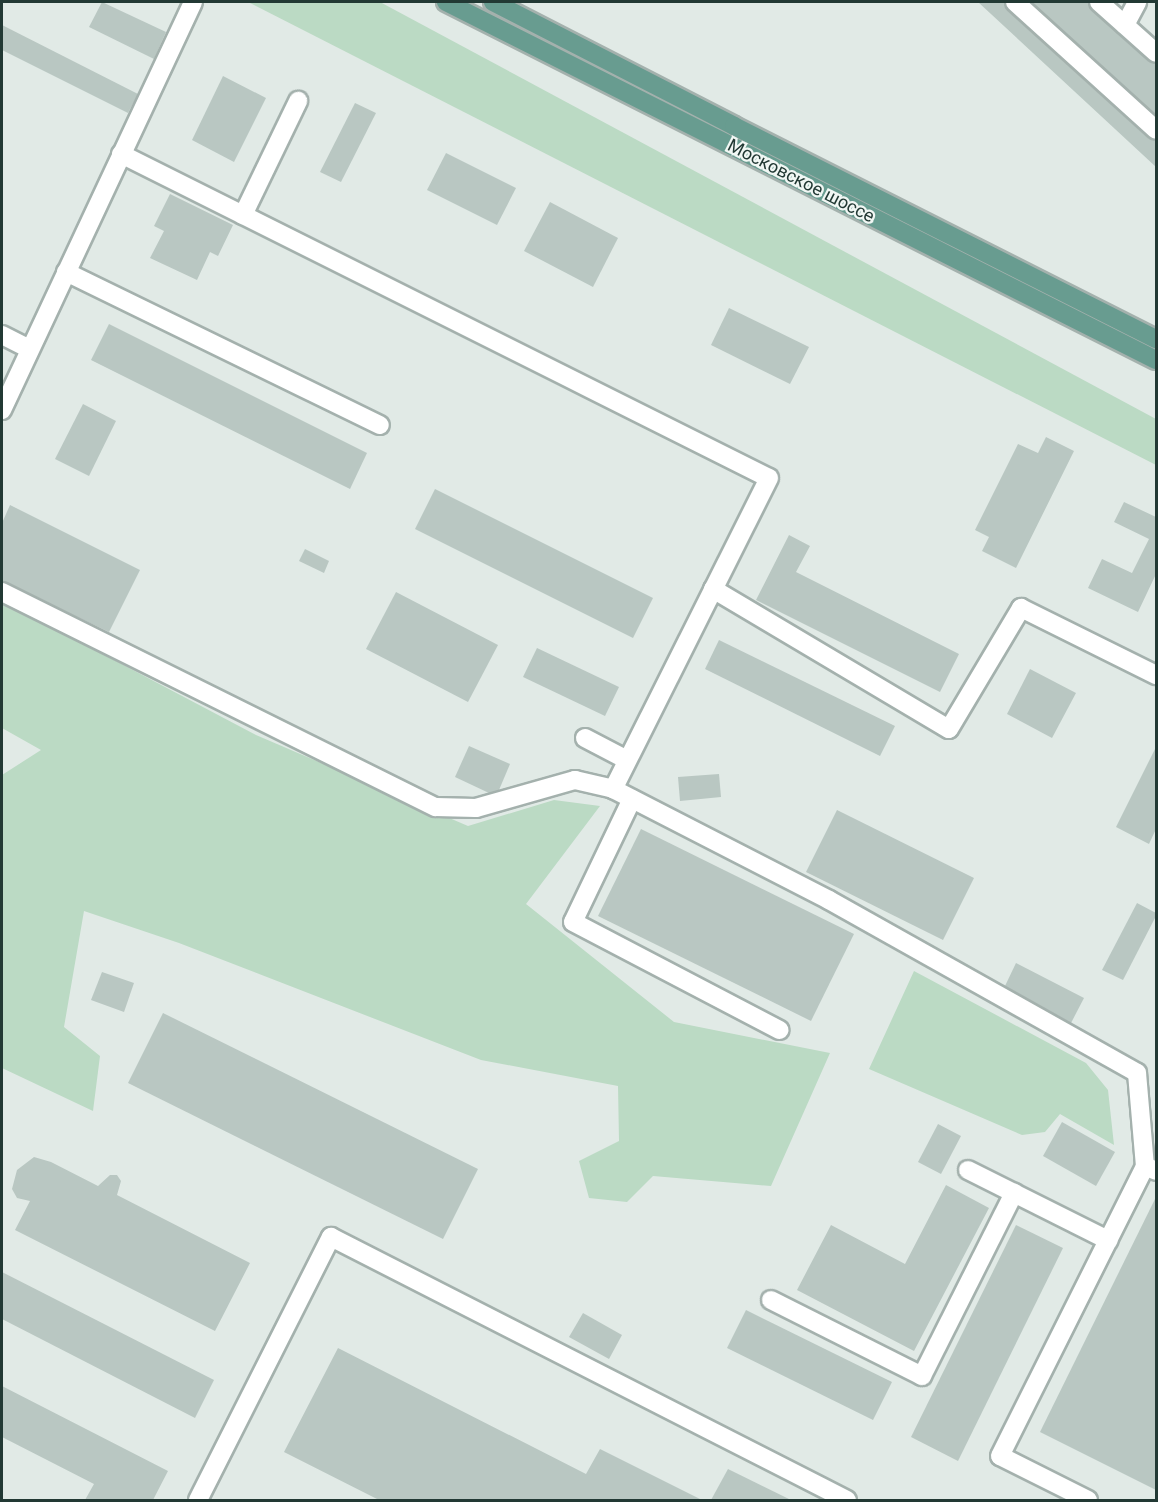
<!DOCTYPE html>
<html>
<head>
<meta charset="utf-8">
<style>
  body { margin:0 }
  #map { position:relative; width:1158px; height:1502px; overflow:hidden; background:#e1eae6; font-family:Roboto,sans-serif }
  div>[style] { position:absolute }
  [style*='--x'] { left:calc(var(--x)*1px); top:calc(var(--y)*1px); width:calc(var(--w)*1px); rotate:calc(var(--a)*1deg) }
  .green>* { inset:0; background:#bbdac4 }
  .building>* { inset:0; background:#b9c7c2 }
  .roads { filter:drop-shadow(2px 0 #a4b1ad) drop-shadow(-2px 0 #a4b1ad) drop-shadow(0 2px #a4b1ad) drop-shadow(0 -2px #a4b1ad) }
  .minor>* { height:18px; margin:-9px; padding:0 9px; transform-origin:9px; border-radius:9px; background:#fff }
  .major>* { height:18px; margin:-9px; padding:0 9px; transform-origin:9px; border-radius:9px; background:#689c90 }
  span { translate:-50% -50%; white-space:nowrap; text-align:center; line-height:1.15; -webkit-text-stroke:4.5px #f1f7f4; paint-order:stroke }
  .street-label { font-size:18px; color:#223934 }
  .frame { position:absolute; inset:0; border:3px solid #223934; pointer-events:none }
</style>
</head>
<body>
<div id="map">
  <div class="green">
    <i style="clip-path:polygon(248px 2px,380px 2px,1156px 419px,1156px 465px)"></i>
    <i style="clip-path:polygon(2px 601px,256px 735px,468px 826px,554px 800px,600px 806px,526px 904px,674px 1022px,830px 1053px,771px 1186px,653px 1176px,627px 1202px,589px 1198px,579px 1161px,619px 1141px,618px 1086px,481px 1060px,179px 943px,84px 911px,64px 1027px,100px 1056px,93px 1111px,2px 1068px,2px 775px,41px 750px,2px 728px)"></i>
    <i style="clip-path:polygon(914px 971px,1086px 1063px,1108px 1090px,1114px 1145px,1060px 1114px,1045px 1132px,1022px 1135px,869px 1069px)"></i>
  </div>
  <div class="building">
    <i style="clip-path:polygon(102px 2px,166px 32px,154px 59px,89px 27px)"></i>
    <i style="clip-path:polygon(978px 2px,1004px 2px,1007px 10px,1148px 138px,1156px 141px,1156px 167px)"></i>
    <i style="clip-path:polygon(1031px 2px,1088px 2px,1092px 10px,1149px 61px,1156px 64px,1156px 115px)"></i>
    <i style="clip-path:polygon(2px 25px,138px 94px,128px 113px,2px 50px)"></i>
    <i style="clip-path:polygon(223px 76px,266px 98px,234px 162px,192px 140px)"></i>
    <i style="clip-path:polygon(355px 103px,376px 113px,341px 182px,320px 172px)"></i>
    <i style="clip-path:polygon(446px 153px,516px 188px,497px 225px,427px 190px)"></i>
    <i style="clip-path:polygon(170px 194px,233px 225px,218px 256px,210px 252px,197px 280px,150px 258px,164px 231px,154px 226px)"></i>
    <i style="clip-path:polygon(550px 202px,618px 238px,593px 287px,524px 251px)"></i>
    <i style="clip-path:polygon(729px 308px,809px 347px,790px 384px,711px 345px)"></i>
    <i style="clip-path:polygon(109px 324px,367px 453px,350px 489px,91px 360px)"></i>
    <i style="clip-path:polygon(83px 404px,116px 421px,89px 476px,55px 459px)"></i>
    <i style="clip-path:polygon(1046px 437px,1074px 451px,1016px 568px,982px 551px,989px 537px,975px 530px,1018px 444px,1038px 453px)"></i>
    <i style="clip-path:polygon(435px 489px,653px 598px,633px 638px,415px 529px)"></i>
    <i style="clip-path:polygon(1124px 502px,1156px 517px,1156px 574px,1138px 612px,1088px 588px,1102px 559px,1132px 573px,1149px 539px,1114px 522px)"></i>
    <i style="clip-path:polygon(10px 505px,140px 570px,109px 632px,2px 581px,2px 523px)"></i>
    <i style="clip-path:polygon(789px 535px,810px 546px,796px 572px,959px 654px,940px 692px,756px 600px)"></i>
    <i style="clip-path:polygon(305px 549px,329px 561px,324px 573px,299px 561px)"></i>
    <i style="clip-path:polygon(396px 592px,498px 645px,468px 702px,366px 649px)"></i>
    <i style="clip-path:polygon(719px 640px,895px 726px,880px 756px,705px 669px)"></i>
    <i style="clip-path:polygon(537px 648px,619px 687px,605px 716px,523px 677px)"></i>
    <i style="clip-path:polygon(1030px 669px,1076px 693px,1052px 738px,1007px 714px)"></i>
    <i style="clip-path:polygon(469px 746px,510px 764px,499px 790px,489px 793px,455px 777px)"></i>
    <i style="clip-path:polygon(1156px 747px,1156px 829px,1149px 844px,1116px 827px)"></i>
    <i style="clip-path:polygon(719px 774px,721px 797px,680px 801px,678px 777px)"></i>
    <i style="clip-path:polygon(837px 810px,974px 878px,943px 940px,806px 872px)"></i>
    <i style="clip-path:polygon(641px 829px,854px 934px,811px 1021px,598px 916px)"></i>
    <i style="clip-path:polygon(1137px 903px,1156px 913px,1156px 916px,1123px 980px,1102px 970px)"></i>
    <i style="clip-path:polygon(1016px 963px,1084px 998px,1071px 1023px,1005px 986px)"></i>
    <i style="clip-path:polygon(102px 972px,134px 983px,124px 1012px,91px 1000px)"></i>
    <i style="clip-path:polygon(163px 1013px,478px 1169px,443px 1239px,128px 1083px)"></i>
    <i style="clip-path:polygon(1062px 1122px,1115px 1152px,1096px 1186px,1043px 1156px)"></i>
    <i style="clip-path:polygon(938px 1124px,961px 1136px,941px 1174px,918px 1162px)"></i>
    <i style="clip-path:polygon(34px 1157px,51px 1162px,98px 1186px,110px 1175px,117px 1175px,121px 1181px,117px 1195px,250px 1263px,215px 1331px,15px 1230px,30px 1201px,17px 1198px,12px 1189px,17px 1170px)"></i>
    <i style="clip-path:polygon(946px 1185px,989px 1208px,914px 1351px,797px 1290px,831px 1225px,905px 1264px)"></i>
    <i style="clip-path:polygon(1156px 1197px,1156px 1490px,1040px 1432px)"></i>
    <i style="clip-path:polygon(1016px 1225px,1063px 1248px,958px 1461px,911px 1437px)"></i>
    <i style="clip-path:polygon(2px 1272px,214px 1380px,195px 1418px,2px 1319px)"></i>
    <i style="clip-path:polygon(746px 1310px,892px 1382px,873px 1420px,727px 1348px)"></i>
    <i style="clip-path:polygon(583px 1313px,622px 1335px,609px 1359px,569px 1337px)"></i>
    <i style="clip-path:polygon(338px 1348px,586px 1474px,600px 1449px,702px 1500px,379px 1500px,284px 1452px)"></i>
    <i style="clip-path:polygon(2px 1386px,168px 1471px,153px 1500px,85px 1500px,94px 1484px,2px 1437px)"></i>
    <i style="clip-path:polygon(728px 1469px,791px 1500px,711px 1500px)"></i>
  </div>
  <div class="roads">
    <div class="minor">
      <i style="--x:1015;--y:2;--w:190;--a:42.2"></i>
      <i style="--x:1099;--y:2;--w:76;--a:41.8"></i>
      <i style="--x:1125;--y:25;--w:26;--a:-62"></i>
      <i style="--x:121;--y:154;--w:724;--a:26.57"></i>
      <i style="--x:769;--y:478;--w:348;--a:116.6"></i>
      <i style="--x:243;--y:215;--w:127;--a:-64.2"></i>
      <i style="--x:66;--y:272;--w:349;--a:26"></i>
      <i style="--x:2;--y:335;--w:31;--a:27"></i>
      <i style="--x:2;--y:410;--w:450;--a:-64.9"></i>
      <i style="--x:713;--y:589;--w:274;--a:30.7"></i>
      <i style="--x:949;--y:729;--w:141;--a:-59.2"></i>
      <i style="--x:1021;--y:608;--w:151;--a:26.4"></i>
      <i style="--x:2;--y:592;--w:484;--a:26.4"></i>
      <i style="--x:436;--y:807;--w:40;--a:1.4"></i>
      <i style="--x:476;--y:808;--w:103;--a:-15.8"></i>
      <i style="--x:575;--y:780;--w:39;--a:13"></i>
      <i style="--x:613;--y:789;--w:243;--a:27.2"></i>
      <i style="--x:829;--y:900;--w:353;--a:29.3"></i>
      <i style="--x:1137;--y:1073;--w:93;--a:85.1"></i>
      <i style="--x:1145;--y:1166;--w:12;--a:24"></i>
      <i style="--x:585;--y:738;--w:47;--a:27.6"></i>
      <i style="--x:632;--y:799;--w:136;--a:115.6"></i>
      <i style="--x:573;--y:922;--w:233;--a:27.6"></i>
      <i style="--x:968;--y:1170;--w:157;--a:26.6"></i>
      <i style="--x:771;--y:1300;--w:169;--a:26.7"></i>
      <i style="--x:922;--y:1376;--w:205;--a:-63.3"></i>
      <i style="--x:198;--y:1500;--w:295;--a:-63.2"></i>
      <i style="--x:331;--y:1237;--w:579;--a:27.01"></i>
      <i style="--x:1088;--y:1500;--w:98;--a:-153.4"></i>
      <i style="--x:1000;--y:1456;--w:324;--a:-63.4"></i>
    </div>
    <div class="major">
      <i style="--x:446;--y:2;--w:795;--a:26.76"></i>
      <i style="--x:493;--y:2;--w:271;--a:27.2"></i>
      <i style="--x:734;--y:126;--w:473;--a:26.8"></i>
    </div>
  </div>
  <div class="street-label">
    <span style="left:801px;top:181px;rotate:27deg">Московское шоссе</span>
  </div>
  <div class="frame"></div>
</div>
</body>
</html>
